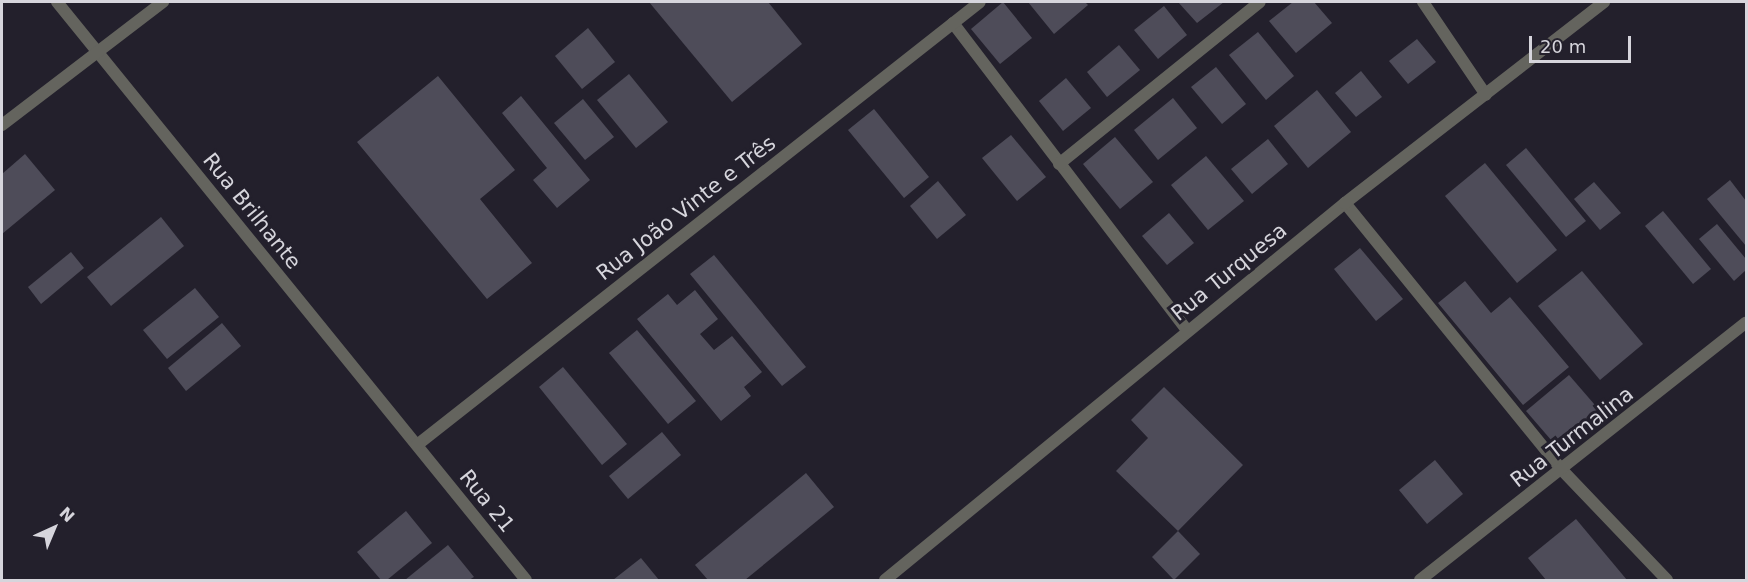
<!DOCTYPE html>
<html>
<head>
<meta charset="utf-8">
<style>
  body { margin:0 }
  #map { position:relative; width:1748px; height:582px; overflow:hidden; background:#23202c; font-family:"DejaVu Sans",sans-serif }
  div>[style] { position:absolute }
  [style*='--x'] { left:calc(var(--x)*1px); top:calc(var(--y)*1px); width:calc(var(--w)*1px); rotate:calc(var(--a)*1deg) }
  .building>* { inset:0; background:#4e4c59 }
  .street>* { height:12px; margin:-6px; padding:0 6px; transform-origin:6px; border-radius:6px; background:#64645e }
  span { translate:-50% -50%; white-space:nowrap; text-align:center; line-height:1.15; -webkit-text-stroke:6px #23202c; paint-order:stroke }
  .street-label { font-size:21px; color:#d6d5dc }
  .frame { position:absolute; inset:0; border:3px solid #d6d5dc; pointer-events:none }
  .north { position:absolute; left:24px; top:498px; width:60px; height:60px; -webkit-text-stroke:4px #23202c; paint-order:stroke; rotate:44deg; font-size:16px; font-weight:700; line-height:24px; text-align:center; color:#d6d5dc }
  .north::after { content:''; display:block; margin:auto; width:21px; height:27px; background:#d6d5dc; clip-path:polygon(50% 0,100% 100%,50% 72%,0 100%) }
  .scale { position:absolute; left:1529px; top:36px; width:102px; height:27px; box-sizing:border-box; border:3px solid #d6d5dc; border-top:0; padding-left:8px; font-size:18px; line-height:21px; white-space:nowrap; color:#d6d5dc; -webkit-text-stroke:4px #23202c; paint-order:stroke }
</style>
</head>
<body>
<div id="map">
  <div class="building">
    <i style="clip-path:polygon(649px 2px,768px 2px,802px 44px,732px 102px)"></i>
    <i style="clip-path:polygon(1003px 2px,1032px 38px,1000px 64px,971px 29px)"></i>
    <i style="clip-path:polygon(1028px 2px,1085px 2px,1088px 5px,1054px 34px)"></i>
    <i style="clip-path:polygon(1178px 2px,1224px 2px,1197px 23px)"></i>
    <i style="clip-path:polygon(1293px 2px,1314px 2px,1332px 23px,1296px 53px,1269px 21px)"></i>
    <i style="clip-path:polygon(1164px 6px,1187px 35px,1158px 59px,1134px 30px)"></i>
    <i style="clip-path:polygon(588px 28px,615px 62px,582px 89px,555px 56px)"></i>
    <i style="clip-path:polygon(1258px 32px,1294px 76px,1266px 100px,1229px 55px)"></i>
    <i style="clip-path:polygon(1417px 39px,1436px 62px,1408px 84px,1389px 61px)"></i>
    <i style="clip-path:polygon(1119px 45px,1140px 70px,1107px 97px,1087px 72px)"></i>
    <i style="clip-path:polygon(1216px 67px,1246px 104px,1222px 124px,1191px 87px)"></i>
    <i style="clip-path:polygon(1361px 71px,1382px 97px,1356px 117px,1335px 93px)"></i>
    <i style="clip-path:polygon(629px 74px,668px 122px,636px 148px,597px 100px)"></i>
    <i style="clip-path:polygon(438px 76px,515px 170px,480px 199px,532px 263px,487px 299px,357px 142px)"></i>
    <i style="clip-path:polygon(1066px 78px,1091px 108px,1063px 131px,1039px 101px)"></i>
    <i style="clip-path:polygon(1317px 90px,1351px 132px,1308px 168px,1274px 126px)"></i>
    <i style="clip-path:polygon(521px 96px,590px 180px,557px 208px,533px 180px,547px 168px,502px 113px)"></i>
    <i style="clip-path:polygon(1173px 98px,1197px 128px,1158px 160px,1134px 130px)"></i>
    <i style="clip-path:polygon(583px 99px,614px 137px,585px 160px,554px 123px)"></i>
    <i style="clip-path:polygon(874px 109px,929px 177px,904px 198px,848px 130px)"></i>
    <i style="clip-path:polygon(1011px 135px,1046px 177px,1017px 201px,982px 158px)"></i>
    <i style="clip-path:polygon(1115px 137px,1153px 182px,1120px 209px,1083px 164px)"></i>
    <i style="clip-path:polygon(1268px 139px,1288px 164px,1252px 194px,1231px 169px)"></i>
    <i style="clip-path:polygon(1526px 148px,1586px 221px,1566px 237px,1506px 165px)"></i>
    <i style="clip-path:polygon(25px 154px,55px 190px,2px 234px,2px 174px)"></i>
    <i style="clip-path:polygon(1206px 156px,1244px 201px,1208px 230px,1171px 185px)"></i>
    <i style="clip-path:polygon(1485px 163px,1557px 250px,1517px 283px,1445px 196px)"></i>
    <i style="clip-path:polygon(1730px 180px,1746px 201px,1746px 246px,1707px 199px)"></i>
    <i style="clip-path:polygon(938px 181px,966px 215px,937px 239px,910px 206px)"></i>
    <i style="clip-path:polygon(1594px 182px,1621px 213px,1600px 230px,1574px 199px)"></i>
    <i style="clip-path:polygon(1663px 211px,1711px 269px,1693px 284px,1645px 226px)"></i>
    <i style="clip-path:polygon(1169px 213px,1194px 243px,1167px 265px,1142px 236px)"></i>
    <i style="clip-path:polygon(161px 217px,184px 246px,111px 306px,87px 277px)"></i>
    <i style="clip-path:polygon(1717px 224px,1746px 259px,1746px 270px,1734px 281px,1699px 239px)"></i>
    <i style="clip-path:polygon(1360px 248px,1403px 299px,1376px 321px,1334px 269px)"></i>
    <i style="clip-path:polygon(71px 252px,84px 268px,41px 304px,28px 287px)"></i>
    <i style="clip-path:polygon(714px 255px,806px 367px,782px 386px,690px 274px)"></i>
    <i style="clip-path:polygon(1582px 271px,1643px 344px,1600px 380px,1538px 306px)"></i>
    <i style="clip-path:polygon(1465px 281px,1491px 313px,1510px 297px,1569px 367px,1523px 405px,1438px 303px)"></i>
    <i style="clip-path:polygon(195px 288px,219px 317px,167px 359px,143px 330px)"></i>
    <i style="clip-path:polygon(695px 290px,718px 319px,700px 334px,714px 350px,732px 336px,762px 372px,744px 387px,751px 396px,721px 421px,637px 319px,668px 294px,677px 305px)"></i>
    <i style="clip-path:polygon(222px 323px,241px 346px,186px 391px,168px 368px)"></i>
    <i style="clip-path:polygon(637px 330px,696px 401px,668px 424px,609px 353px)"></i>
    <i style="clip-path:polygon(563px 367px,627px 444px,602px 465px,539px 387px)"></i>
    <i style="clip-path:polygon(1569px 375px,1601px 412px,1558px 448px,1526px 411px)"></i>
    <i style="clip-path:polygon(1164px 387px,1243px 465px,1178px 531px,1116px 471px,1148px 438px,1131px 420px)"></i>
    <i style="clip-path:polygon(662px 432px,681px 455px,628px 499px,609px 476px)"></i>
    <i style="clip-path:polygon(1435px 460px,1463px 494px,1427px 524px,1399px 490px)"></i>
    <i style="clip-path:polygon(806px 473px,834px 507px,745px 580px,708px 580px,695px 565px)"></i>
    <i style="clip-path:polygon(406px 511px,432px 543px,387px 580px,381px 580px,357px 552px)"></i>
    <i style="clip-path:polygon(1576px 519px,1627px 580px,1546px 580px,1528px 558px)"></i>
    <i style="clip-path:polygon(1178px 531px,1200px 554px,1174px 580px,1152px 557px)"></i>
    <i style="clip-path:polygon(448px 545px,474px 577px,469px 580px,405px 580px)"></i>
    <i style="clip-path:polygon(641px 558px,659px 580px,613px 580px)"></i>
  </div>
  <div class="street">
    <i style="--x:57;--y:2;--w:744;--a:50.94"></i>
    <i style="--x:1423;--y:2;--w:112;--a:55.9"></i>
    <i style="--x:953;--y:23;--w:386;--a:52.7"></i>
    <i style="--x:2;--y:125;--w:203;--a:-37.4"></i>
    <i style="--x:1059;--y:164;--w:258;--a:-38.9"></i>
    <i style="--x:1345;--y:203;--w:344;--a:50.9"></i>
    <i style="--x:1562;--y:470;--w:152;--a:46.3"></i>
    <i style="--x:417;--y:445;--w:716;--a:-38.2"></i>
    <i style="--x:885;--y:580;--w:595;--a:-39.34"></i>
    <i style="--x:1345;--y:203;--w:328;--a:-37.8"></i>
    <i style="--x:1420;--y:580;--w:415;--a:-38.3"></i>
  </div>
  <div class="street-label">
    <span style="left:686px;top:208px;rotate:-38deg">Rua João Vinte e Três</span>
    <span style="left:252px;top:211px;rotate:51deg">Rua Brilhante</span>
    <span style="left:1229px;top:272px;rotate:-39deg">Rua Turquesa</span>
    <span style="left:1572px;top:437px;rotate:-38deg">Rua Turmalina</span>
    <span style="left:487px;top:501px;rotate:51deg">Rua 21</span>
  </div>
  <div class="frame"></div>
  <div class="north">N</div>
  <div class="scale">20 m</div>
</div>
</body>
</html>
